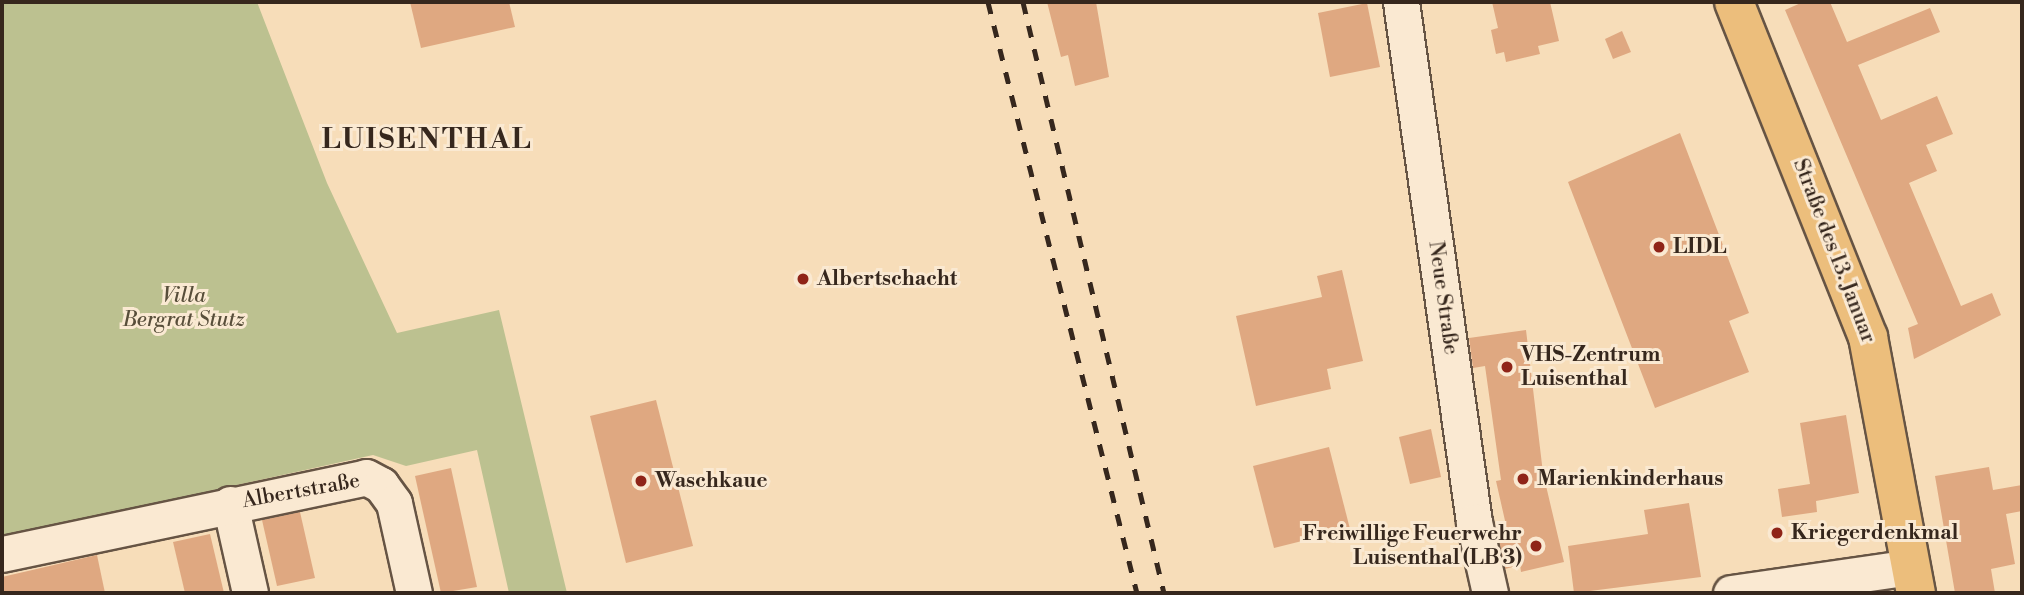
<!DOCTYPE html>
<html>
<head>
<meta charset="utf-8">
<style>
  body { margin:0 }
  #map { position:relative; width:2024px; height:595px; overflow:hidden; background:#f7ddb9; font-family:"Libre Bodoni",serif }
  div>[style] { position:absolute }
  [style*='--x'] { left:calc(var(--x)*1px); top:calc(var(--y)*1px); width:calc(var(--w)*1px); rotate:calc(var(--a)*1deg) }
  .green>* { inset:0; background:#bcc190 }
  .building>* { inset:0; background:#dfa881 }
  .roads { filter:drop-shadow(2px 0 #665444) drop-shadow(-2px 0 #665444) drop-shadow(0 2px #665444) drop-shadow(0 -2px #665444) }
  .minor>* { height:35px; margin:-17.5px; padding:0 17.5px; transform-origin:17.5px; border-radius:17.5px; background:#fae9d2 }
  .major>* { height:38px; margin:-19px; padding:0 19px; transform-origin:19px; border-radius:19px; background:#ecbe7c }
  .rail>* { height:5px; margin-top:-2.5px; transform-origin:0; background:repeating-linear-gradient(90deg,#36271d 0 12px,transparent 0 24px) }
  .dots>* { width:19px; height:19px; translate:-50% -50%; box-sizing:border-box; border:4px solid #fae9d2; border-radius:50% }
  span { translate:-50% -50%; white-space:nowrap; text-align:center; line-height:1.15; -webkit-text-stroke:6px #fae9d2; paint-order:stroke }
  .poi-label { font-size:21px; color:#36271d; font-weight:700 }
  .left { translate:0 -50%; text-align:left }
  .right { translate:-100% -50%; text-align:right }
  .street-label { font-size:21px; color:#36271d }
  .park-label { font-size:21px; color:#584e3a; font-style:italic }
  .district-label { font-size:28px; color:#36271d; font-weight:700; letter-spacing:2px }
  .frame { position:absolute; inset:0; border:4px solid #36271d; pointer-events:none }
</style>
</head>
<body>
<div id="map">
  <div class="green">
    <i style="clip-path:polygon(2px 2px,257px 2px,327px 183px,397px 333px,499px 310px,567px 593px,509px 593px,477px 450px,406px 466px,373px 455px,2px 537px)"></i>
  </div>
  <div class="building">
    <i style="clip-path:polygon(410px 2px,509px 2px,515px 27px,421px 48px)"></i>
    <i style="clip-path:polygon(1047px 2px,1096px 2px,1109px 77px,1075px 86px,1068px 55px,1061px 57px)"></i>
    <i style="clip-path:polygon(1492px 2px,1550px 2px,1559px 41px,1538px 46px,1540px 54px,1506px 62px,1504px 52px,1496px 54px,1491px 30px,1498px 28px)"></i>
    <i style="clip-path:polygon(1803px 2px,1830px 2px,1847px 42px,1930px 8px,1940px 32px,1858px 65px,1881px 120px,1937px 96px,1953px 134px,1926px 145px,1937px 171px,1909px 183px,1961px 306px,1992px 293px,2001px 315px,1914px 359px,1908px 328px,1918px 324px,1785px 10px)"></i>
    <i style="clip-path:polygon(1367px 3px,1380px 67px,1330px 77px,1318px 13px)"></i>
    <i style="clip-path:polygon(1622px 31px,1631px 52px,1613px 59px,1605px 39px)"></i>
    <i style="clip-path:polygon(1680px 133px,1749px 313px,1729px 321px,1749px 372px,1655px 408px,1568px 182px)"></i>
    <i style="clip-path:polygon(1342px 270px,1363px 361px,1327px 369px,1331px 389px,1256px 406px,1236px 316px,1322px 297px,1317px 276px)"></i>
    <i style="clip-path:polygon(1526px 330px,1543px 473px,1564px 562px,1521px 572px,1520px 565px,1505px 569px,1496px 527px,1506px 525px,1496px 481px,1501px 480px,1485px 366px,1473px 368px,1469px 338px)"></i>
    <i style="clip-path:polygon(656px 400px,693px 546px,626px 563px,590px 416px)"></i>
    <i style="clip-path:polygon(1846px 415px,1859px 493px,1816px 501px,1817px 512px,1782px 517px,1778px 489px,1810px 484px,1800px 423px)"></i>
    <i style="clip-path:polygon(1431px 429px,1441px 477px,1410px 484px,1399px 437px)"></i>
    <i style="clip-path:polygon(1329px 447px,1350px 529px,1274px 548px,1253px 466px)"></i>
    <i style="clip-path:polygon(1989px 467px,1993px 490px,2022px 485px,2022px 511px,2006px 514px,2015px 564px,1991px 569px,1995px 593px,1955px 593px,1935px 476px)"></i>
    <i style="clip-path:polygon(451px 468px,477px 587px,441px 593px,415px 476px)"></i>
    <i style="clip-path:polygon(1689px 503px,1701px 577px,1574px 593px,1568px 546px,1648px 534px,1644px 510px)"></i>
    <i style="clip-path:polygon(300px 512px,315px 578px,277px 586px,262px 520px)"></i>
    <i style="clip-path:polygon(210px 534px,224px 593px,185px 593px,173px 542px)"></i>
    <i style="clip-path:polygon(97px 555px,105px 593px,2px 593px,2px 577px)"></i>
  </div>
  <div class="roads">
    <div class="minor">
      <i style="--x:1401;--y:2;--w:525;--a:82.01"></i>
      <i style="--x:1474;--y:522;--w:73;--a:77.3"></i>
      <i style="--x:230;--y:504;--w:91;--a:77.3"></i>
      <i style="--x:2;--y:554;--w:372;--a:-11.9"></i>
      <i style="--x:366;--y:477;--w:17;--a:28"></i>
      <i style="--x:381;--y:485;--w:22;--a:54"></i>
      <i style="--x:394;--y:503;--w:92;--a:77.5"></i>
      <i style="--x:1731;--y:593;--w:182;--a:-8.2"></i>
    </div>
    <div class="major">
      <i style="--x:1734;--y:2;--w:361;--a:68.2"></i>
      <i style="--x:1868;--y:337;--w:260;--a:79.4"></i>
    </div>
  </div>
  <div class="rail">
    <i style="--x:988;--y:2;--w:609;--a:75.85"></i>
    <i style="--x:1023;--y:2;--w:608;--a:76.58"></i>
  </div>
  <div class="dots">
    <i style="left:1659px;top:247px;background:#8f2418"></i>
    <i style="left:803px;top:279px;background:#8f2418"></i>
    <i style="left:1507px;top:367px;background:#8f2418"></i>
    <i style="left:1523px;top:479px;background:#8f2418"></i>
    <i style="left:641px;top:481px;background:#8f2418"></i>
    <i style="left:1777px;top:533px;background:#8f2418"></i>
    <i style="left:1536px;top:546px;background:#8f2418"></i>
  </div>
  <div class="poi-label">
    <span class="left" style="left:1673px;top:247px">LIDL</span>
    <span class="left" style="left:817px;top:279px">Albertschacht</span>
    <span class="left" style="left:1521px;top:367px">VHS-Zentrum<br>Luisenthal</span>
    <span class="left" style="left:1537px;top:479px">Marienkinderhaus</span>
    <span class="left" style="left:655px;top:481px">Waschkaue</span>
    <span class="left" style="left:1791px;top:533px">Kriegerdenkmal</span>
    <span class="right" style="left:1522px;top:546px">Freiwillige Feuerwehr<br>Luisenthal (LB 3)</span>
  </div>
  <div class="street-label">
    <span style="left:1834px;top:251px;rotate:69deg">Straße des 13. Januar</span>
    <span style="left:1443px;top:298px;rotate:82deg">Neue Straße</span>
    <span style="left:301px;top:491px;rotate:-10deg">Albertstraße</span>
  </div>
  <div class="park-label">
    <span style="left:184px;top:308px">Villa<br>Bergrat Stutz</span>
  </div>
  <div class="district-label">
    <span style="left:427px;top:140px">LUISENTHAL</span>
  </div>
  <div class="frame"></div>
</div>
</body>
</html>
